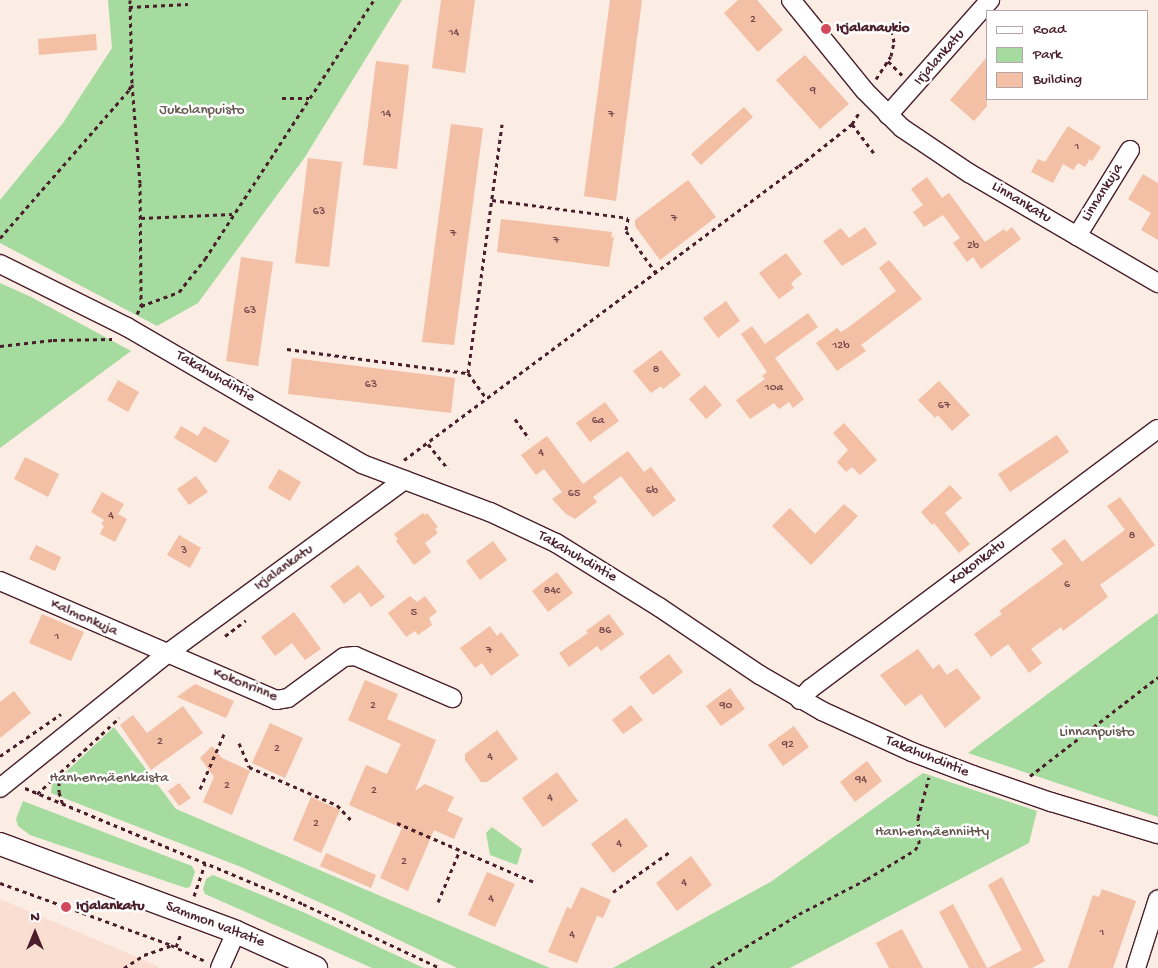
<!DOCTYPE html>
<html>
<head>
<meta charset="utf-8">
<style>
  body { margin:0 }
  #map { position:relative; width:1158px; height:968px; overflow:hidden; background:#fbece4; font-family:"Gochi Hand",sans-serif }
  div>[style] { position:absolute }
  [style*='--x'] { left:calc(var(--x)*1px); top:calc(var(--y)*1px); width:calc(var(--w)*1px); rotate:calc(var(--a)*1deg) }
  .built>* { inset:0; background:#f9ded1 }
  .green>* { inset:0; background:#a5db9e }
  .building>* { inset:0; background:#f3bfa5 }
  .path>* { height:3px; margin-top:-1.5px; transform-origin:0; background:repeating-linear-gradient(90deg,#4a1f2b 0 4px,transparent 0 8px) }
  .roads { filter:drop-shadow(1px 0 #4a1f2b) drop-shadow(-1px 0 #4a1f2b) drop-shadow(0 1px #4a1f2b) drop-shadow(0 -1px #4a1f2b) }
  .minor>* { height:18px; margin:-9px; padding:0 9px; transform-origin:9px; border-radius:9px; background:#fff }
  .major>* { height:22px; margin:-11px; padding:0 11px; transform-origin:11px; border-radius:11px; background:#fff }
  .dots>* { width:14px; height:14px; translate:-50% -50%; box-sizing:border-box; border:2px solid #fff; border-radius:50% }
  span { translate:-50% -50%; white-space:nowrap; text-align:center; line-height:1.15; -webkit-text-stroke:5px #fff; paint-order:stroke }
  .number-label { font-size:12px; color:#74474a }
  .number-label span { -webkit-text-stroke-width:0 }
  .poi-label { font-size:15px; color:#4a1f2b; font-weight:700 }
  .left { translate:0 -50%; text-align:left }
  .street-label { font-size:15px; color:#4a1f2b }
  .park-label { font-size:15px; color:#65574e }
  .legend { position:absolute; left:986px; top:10px; width:162px; height:90px; box-sizing:border-box; background:#fff; border:1px solid #b7a5aa; margin:0; padding:6px 9px; list-style:none; font-size:15px; color:#4a1f2b }
  .legend li { display:flex; align-items:center; gap:10px; height:25px }
  .legend b { width:25px; border:1px solid #b7a5aa }
  .north { position:absolute; left:10px; top:908px; width:50px; height:50px; -webkit-text-stroke:4px #fff; paint-order:stroke; rotate:0deg; font-size:14px; font-weight:700; line-height:20px; text-align:center; color:#4a1f2b }
  .north::after { content:''; display:block; margin:auto; width:18px; height:22px; background:#4a1f2b; clip-path:polygon(50% 0,100% 100%,50% 72%,0 100%) }
</style>
</head>
<body>
<div id="map">
  <div class="built">
    <i style="clip-path:polygon(0 899px,158px 966px,158px 968px,0 968px)"></i>
  </div>
  <div class="green">
    <i style="clip-path:polygon(108px 0,402px 0,305px 157px,198px 303px,157px 326px,0 243px,0 200px,63px 123px,112px 48px)"></i>
    <i style="clip-path:polygon(0 283px,31px 297px,131px 351px,0 448px)"></i>
    <i style="clip-path:polygon(1158px 613px,1158px 817px,968px 753px,1141px 625px)"></i>
    <i style="clip-path:polygon(114px 727px,176px 809px,550px 968px,457px 968px,341px 912px,241px 867px,51px 793px,52px 785px)"></i>
    <i style="clip-path:polygon(923px 773px,1037px 811px,1029px 843px,790px 968px,613px 968px,772px 881px)"></i>
    <i style="clip-path:polygon(23px 801px,192px 866px,195px 872px,190px 887px,186px 888px,30px 835px,18px 826px,16px 819px)"></i>
    <i style="clip-path:polygon(492px 827px,522px 849px,517px 865px,490px 855px,486px 833px)"></i>
    <i style="clip-path:polygon(213px 875px,303px 912px,424px 968px,372px 968px,205px 894px,203px 889px,206px 879px)"></i>
  </div>
  <div class="building">
    <i style="clip-path:polygon(441px 0,475px 0,465px 73px,432px 68px)"></i>
    <i style="clip-path:polygon(610px 0,642px 0,616px 201px,584px 196px)"></i>
    <i style="clip-path:polygon(738px 0,757px 0,783px 30px,758px 52px,724px 13px)"></i>
    <i style="clip-path:polygon(96px 34px,97px 50px,39px 55px,38px 39px)"></i>
    <i style="clip-path:polygon(805px 55px,849px 104px,820px 129px,776px 80px)"></i>
    <i style="clip-path:polygon(987px 57px,987px 106px,974px 121px,950px 100px)"></i>
    <i style="clip-path:polygon(376px 61px,409px 65px,397px 169px,363px 165px)"></i>
    <i style="clip-path:polygon(744px 107px,753px 117px,701px 165px,691px 154px)"></i>
    <i style="clip-path:polygon(451px 124px,483px 128px,454px 345px,422px 342px)"></i>
    <i style="clip-path:polygon(1068px 126px,1101px 147px,1092px 161px,1090px 159px,1085px 167px,1078px 163px,1073px 170px,1063px 164px,1053px 183px,1031px 172px,1038px 159px,1045px 162px)"></i>
    <i style="clip-path:polygon(308px 158px,342px 162px,329px 267px,295px 263px)"></i>
    <i style="clip-path:polygon(1143px 174px,1158px 183px,1158px 240px,1141px 230px,1151px 213px,1128px 199px)"></i>
    <i style="clip-path:polygon(927px 177px,942px 198px,949px 193px,985px 242px,1004px 229px,1006px 232px,1012px 227px,1021px 239px,981px 269px,973px 257px,967px 262px,953px 243px,960px 238px,943px 215px,924px 227px,913px 212px,923px 205px,911px 189px)"></i>
    <i style="clip-path:polygon(688px 180px,716px 217px,660px 260px,635px 226px,635px 220px)"></i>
    <i style="clip-path:polygon(501px 219px,612px 232px,611px 238px,614px 236px,609px 267px,497px 252px)"></i>
    <i style="clip-path:polygon(865px 227px,877px 244px,842px 266px,823px 241px,841px 228px,849px 238px)"></i>
    <i style="clip-path:polygon(786px 253px,802px 274px,791px 283px,794px 288px,779px 299px,759px 273px)"></i>
    <i style="clip-path:polygon(241px 257px,273px 262px,258px 366px,226px 361px)"></i>
    <i style="clip-path:polygon(889px 260px,922px 299px,861px 345px,866px 351px,837px 371px,816px 343px,837px 328px,841px 332px,849px 327px,896px 291px,879px 268px)"></i>
    <i style="clip-path:polygon(726px 301px,740px 321px,718px 338px,703px 318px)"></i>
    <i style="clip-path:polygon(808px 313px,818px 327px,775px 358px,804px 399px,793px 408px,789px 402px,779px 409px,774px 403px,750px 419px,736px 400px,765px 379px,762px 376px,767px 372px,741px 334px,752px 326px,765px 344px)"></i>
    <i style="clip-path:polygon(661px 350px,681px 375px,663px 389px,661px 386px,651px 393px,633px 371px)"></i>
    <i style="clip-path:polygon(292px 358px,455px 378px,451px 413px,288px 394px)"></i>
    <i style="clip-path:polygon(118px 380px,139px 392px,128px 412px,107px 400px)"></i>
    <i style="clip-path:polygon(939px 381px,970px 415px,952px 431px,938px 415px,935px 418px,918px 400px)"></i>
    <i style="clip-path:polygon(705px 385px,722px 405px,706px 419px,689px 399px)"></i>
    <i style="clip-path:polygon(605px 402px,619px 421px,590px 442px,576px 423px)"></i>
    <i style="clip-path:polygon(844px 423px,877px 460px,860px 475px,852px 467px,846px 472px,837px 462px,848px 450px,833px 433px)"></i>
    <i style="clip-path:polygon(181px 426px,198px 436px,204px 426px,230px 441px,216px 463px,174px 438px)"></i>
    <i style="clip-path:polygon(1057px 435px,1069px 452px,1010px 492px,998px 474px)"></i>
    <i style="clip-path:polygon(547px 436px,583px 484px,628px 451px,644px 472px,651px 467px,676px 500px,653px 517px,621px 476px,593px 497px,597px 502px,575px 519px,566px 514px,552px 499px,562px 492px,544px 469px,536px 475px,521px 455px)"></i>
    <i style="clip-path:polygon(25px 457px,59px 474px,48px 497px,14px 479px)"></i>
    <i style="clip-path:polygon(279px 469px,301px 482px,290px 501px,268px 488px)"></i>
    <i style="clip-path:polygon(196px 476px,208px 492px,189px 505px,177px 489px)"></i>
    <i style="clip-path:polygon(950px 485px,962px 498px,945px 513px,970px 544px,959px 553px,934px 523px,932px 525px,921px 512px)"></i>
    <i style="clip-path:polygon(102px 492px,124px 504px,118px 514px,127px 519px,115px 542px,100px 534px,104px 526px,101px 524px,104px 520px,91px 512px)"></i>
    <i style="clip-path:polygon(1120px 497px,1155px 545px,1100px 585px,1108px 597px,1063px 631px,1061px 627px,1031px 649px,1042px 663px,1029px 673px,1008px 644px,991px 657px,974px 634px,1002px 614px,999px 611px,1063px 564px,1051px 549px,1065px 539px,1082px 562px,1125px 530px,1107px 506px)"></i>
    <i style="clip-path:polygon(844px 504px,858px 516px,811px 565px,772px 526px,790px 508px,815px 534px)"></i>
    <i style="clip-path:polygon(423px 513px,425px 515px,427px 513px,438px 527px,435px 529px,438px 533px,425px 543px,431px 552px,414px 565px,396px 541px,398px 539px,394px 534px)"></i>
    <i style="clip-path:polygon(179px 535px,201px 548px,190px 568px,167px 555px)"></i>
    <i style="clip-path:polygon(493px 541px,507px 560px,480px 580px,466px 561px)"></i>
    <i style="clip-path:polygon(36px 545px,61px 557px,55px 571px,29px 559px)"></i>
    <i style="clip-path:polygon(358px 565px,385px 597px,371px 607px,360px 592px,344px 604px,330px 586px)"></i>
    <i style="clip-path:polygon(557px 572px,573px 593px,548px 612px,532px 591px)"></i>
    <i style="clip-path:polygon(410px 596px,417px 602px,425px 596px,437px 612px,429px 618px,432px 625px,418px 635px,415px 631px,406px 637px,388px 613px)"></i>
    <i style="clip-path:polygon(294px 612px,321px 649px,305px 660px,292px 643px,275px 656px,261px 637px)"></i>
    <i style="clip-path:polygon(42px 614px,84px 632px,71px 661px,29px 643px)"></i>
    <i style="clip-path:polygon(609px 614px,624px 634px,601px 651px,597px 646px,569px 667px,559px 653px,588px 633px,586px 631px)"></i>
    <i style="clip-path:polygon(490px 626px,497px 636px,501px 632px,519px 655px,491px 676px,482px 663px,475px 668px,460px 648px)"></i>
    <i style="clip-path:polygon(918px 649px,933px 669px,939px 664px,947px 675px,957px 668px,981px 698px,945px 728px,921px 694px,905px 706px,880px 675px)"></i>
    <i style="clip-path:polygon(669px 654px,683px 672px,653px 695px,639px 677px)"></i>
    <i style="clip-path:polygon(365px 680px,398px 694px,387px 719px,436px 740px,415px 791px,425px 784px,454px 797px,447px 811px,463px 818px,454px 839px,434px 830px,408px 891px,380px 878px,402px 828px,349px 805px,366px 765px,387px 774px,401px 744px,348px 720px)"></i>
    <i style="clip-path:polygon(195px 684px,234px 701px,226px 718px,177px 697px)"></i>
    <i style="clip-path:polygon(730px 688px,745px 709px,721px 726px,706px 706px)"></i>
    <i style="clip-path:polygon(14px 691px,31px 713px,0 738px,0 702px)"></i>
    <i style="clip-path:polygon(631px 705px,643px 720px,623px 734px,612px 720px)"></i>
    <i style="clip-path:polygon(183px 706px,203px 733px,151px 770px,120px 725px,133px 715px,147px 733px)"></i>
    <i style="clip-path:polygon(270px 723px,303px 738px,285px 778px,252px 763px)"></i>
    <i style="clip-path:polygon(794px 726px,809px 747px,783px 766px,768px 745px)"></i>
    <i style="clip-path:polygon(497px 730px,518px 759px,487px 782px,481px 782px,465px 760px,465px 754px)"></i>
    <i style="clip-path:polygon(212px 746px,222px 758px,250px 771px,232px 815px,203px 802px,214px 777px,200px 758px)"></i>
    <i style="clip-path:polygon(867px 761px,882px 781px,855px 802px,840px 782px)"></i>
    <i style="clip-path:polygon(557px 772px,578px 801px,543px 827px,522px 798px)"></i>
    <i style="clip-path:polygon(179px 783px,191px 798px,179px 806px,168px 791px)"></i>
    <i style="clip-path:polygon(311px 797px,340px 810px,321px 853px,293px 840px)"></i>
    <i style="clip-path:polygon(626px 818px,648px 846px,613px 873px,591px 844px)"></i>
    <i style="clip-path:polygon(326px 853px,376px 875px,371px 888px,320px 866px)"></i>
    <i style="clip-path:polygon(691px 856px,712px 885px,677px 911px,656px 883px)"></i>
    <i style="clip-path:polygon(487px 872px,515px 884px,495px 927px,468px 915px)"></i>
    <i style="clip-path:polygon(1002px 877px,1045px 961px,1032px 968px,988px 968px,1022px 950px,988px 885px)"></i>
    <i style="clip-path:polygon(581px 887px,611px 900px,603px 918px,597px 916px,577px 963px,548px 952px,567px 907px,571px 909px)"></i>
    <i style="clip-path:polygon(1102px 889px,1136px 901px,1113px 968px,1068px 968px,1093px 895px,1099px 897px)"></i>
    <i style="clip-path:polygon(953px 904px,987px 968px,969px 968px,939px 912px)"></i>
    <i style="clip-path:polygon(902px 929px,923px 968px,889px 968px,876px 943px)"></i>
  </div>
  <div class="path">
    <i style="--x:129;--y:7;--w:59;--a:-2.9"></i>
    <i style="--x:888;--y:61;--w:20;--a:45"></i>
    <i style="--x:876;--y:79;--w:27;--a:-57"></i>
    <i style="--x:891;--y:56;--w:14;--a:-78"></i>
    <i style="--x:894;--y:42;--w:23;--a:-100"></i>
    <i style="--x:132;--y:84;--w:99;--a:85.4"></i>
    <i style="--x:140;--y:183;--w:123;--a:89.5"></i>
    <i style="--x:282;--y:98;--w:27;--a:0"></i>
    <i style="--x:852;--y:124;--w:36;--a:53"></i>
    <i style="--x:492;--y:200;--w:137;--a:7.5"></i>
    <i style="--x:628;--y:218;--w:13;--a:99"></i>
    <i style="--x:626;--y:231;--w:52;--a:54.5"></i>
    <i style="--x:141;--y:218;--w:91;--a:-2.5"></i>
    <i style="--x:0;--y:238;--w:196;--a:-48.9"></i>
    <i style="--x:129;--y:90;--w:8;--a:-67"></i>
    <i style="--x:132;--y:83;--w:83;--a:-91.4"></i>
    <i style="--x:137;--y:314;--w:9;--a:-63"></i>
    <i style="--x:141;--y:306;--w:40;--a:-20.2"></i>
    <i style="--x:179;--y:292;--w:42;--a:-51.8"></i>
    <i style="--x:205;--y:259;--w:309;--a:-56.9"></i>
    <i style="--x:0;--y:346;--w:53;--a:-6.5"></i>
    <i style="--x:53;--y:340;--w:59;--a:-1"></i>
    <i style="--x:287;--y:349;--w:183;--a:7.6"></i>
    <i style="--x:468;--y:373;--w:251;--a:-82.2"></i>
    <i style="--x:468;--y:373;--w:32;--a:54"></i>
    <i style="--x:515;--y:419;--w:24;--a:54"></i>
    <i style="--x:428;--y:444;--w:32;--a:51"></i>
    <i style="--x:404;--y:460;--w:492;--a:-36.7"></i>
    <i style="--x:799;--y:166;--w:68;--a:-38.4"></i>
    <i style="--x:852;--y:124;--w:15;--a:-58"></i>
    <i style="--x:225;--y:636;--w:26;--a:-37"></i>
    <i style="--x:239;--y:743;--w:26;--a:67"></i>
    <i style="--x:249;--y:767;--w:96;--a:23.4"></i>
    <i style="--x:337;--y:805;--w:21;--a:47"></i>
    <i style="--x:0;--y:756;--w:74;--a:-34.5"></i>
    <i style="--x:59;--y:774;--w:18;--a:90"></i>
    <i style="--x:59;--y:792;--w:14;--a:73"></i>
    <i style="--x:1030;--y:776;--w:162;--a:-37.7"></i>
    <i style="--x:25;--y:788;--w:301;--a:22.6"></i>
    <i style="--x:303;--y:904;--w:151;--a:25"></i>
    <i style="--x:200;--y:789;--w:60;--a:-66.4"></i>
    <i style="--x:37;--y:794;--w:112;--a:-42.8"></i>
    <i style="--x:397;--y:823;--w:151;--a:23.3"></i>
    <i style="--x:0;--y:883;--w:182;--a:19.9"></i>
    <i style="--x:171;--y:945;--w:38;--a:25"></i>
    <i style="--x:613;--y:892;--w:71;--a:-35.3"></i>
    <i style="--x:194;--y:896;--w:34;--a:-71"></i>
    <i style="--x:438;--y:902;--w:56;--a:-67.1"></i>
    <i style="--x:176;--y:947;--w:15;--a:-70"></i>
    <i style="--x:124;--y:968;--w:24;--a:-33"></i>
    <i style="--x:144;--y:955;--w:28;--a:-19"></i>
    <i style="--x:711;--y:968;--w:103;--a:-31.5"></i>
    <i style="--x:799;--y:914;--w:76;--a:-27.2"></i>
    <i style="--x:867;--y:879;--w:56;--a:-31.1"></i>
    <i style="--x:915;--y:850;--w:7;--a:-56"></i>
    <i style="--x:919;--y:844;--w:26;--a:-92"></i>
    <i style="--x:918;--y:818;--w:42;--a:-75"></i>
  </div>
  <div class="roads">
    <div class="minor">
      <i style="--x:791;--y:0;--w:117;--a:50.9"></i>
      <i style="--x:865;--y:91;--w:52;--a:45"></i>
      <i style="--x:902;--y:128;--w:81;--a:33.9"></i>
      <i style="--x:969;--y:173;--w:219;--a:30.2"></i>
      <i style="--x:888;--y:115;--w:154;--a:-48.4"></i>
      <i style="--x:1077;--y:236;--w:101;--a:-58.4"></i>
      <i style="--x:0;--y:264;--w:142;--a:26.4"></i>
      <i style="--x:127;--y:327;--w:272;--a:30.2"></i>
      <i style="--x:362;--y:464;--w:137;--a:20.6"></i>
      <i style="--x:490;--y:512;--w:73;--a:25.2"></i>
      <i style="--x:556;--y:543;--w:121;--a:31.9"></i>
      <i style="--x:659;--y:607;--w:122;--a:34"></i>
      <i style="--x:760;--y:675;--w:72;--a:30.1"></i>
      <i style="--x:822;--y:711;--w:99;--a:24.5"></i>
      <i style="--x:912;--y:752;--w:65;--a:20.7"></i>
      <i style="--x:973;--y:775;--w:83;--a:19.1"></i>
      <i style="--x:1051;--y:802;--w:112;--a:16.7"></i>
      <i style="--x:0;--y:581;--w:301;--a:23.3"></i>
      <i style="--x:276;--y:700;--w:12;--a:-9"></i>
      <i style="--x:288;--y:698;--w:69;--a:-36.2"></i>
      <i style="--x:344;--y:657;--w:11;--a:-5"></i>
      <i style="--x:355;--y:656;--w:106;--a:23.4"></i>
      <i style="--x:800;--y:700;--w:15;--a:-48"></i>
      <i style="--x:810;--y:689;--w:434;--a:-36.8"></i>
      <i style="--x:0;--y:788;--w:216;--a:-38.8"></i>
      <i style="--x:168;--y:653;--w:293;--a:-36.2"></i>
      <i style="--x:220;--y:968;--w:39;--a:-66"></i>
      <i style="--x:1136;--y:968;--w:72;--a:-72.3"></i>
    </div>
    <div class="major">
      <i style="--x:0;--y:844;--w:252;--a:20.4"></i>
      <i style="--x:236;--y:932;--w:88;--a:24.2"></i>
    </div>
  </div>
  <div class="dots">
    <i style="left:826px;top:29px;background:#d1495b"></i>
    <i style="left:66px;top:907px;background:#d1495b"></i>
  </div>
  <div class="number-label">
    <span style="left:753px;top:21px">2</span>
    <span style="left:454px;top:34px">14</span>
    <span style="left:813px;top:92px">9</span>
    <span style="left:386px;top:115px">14</span>
    <span style="left:611px;top:116px">7</span>
    <span style="left:1077px;top:148px">1</span>
    <span style="left:319px;top:213px">63</span>
    <span style="left:674px;top:220px">7</span>
    <span style="left:453px;top:235px">7</span>
    <span style="left:556px;top:242px">7</span>
    <span style="left:973px;top:247px">2b</span>
    <span style="left:250px;top:312px">63</span>
    <span style="left:841px;top:347px">12b</span>
    <span style="left:656px;top:371px">8</span>
    <span style="left:371px;top:386px">63</span>
    <span style="left:774px;top:389px">10a</span>
    <span style="left:944px;top:407px">67</span>
    <span style="left:598px;top:422px">6a</span>
    <span style="left:541px;top:454px">4</span>
    <span style="left:652px;top:492px">6b</span>
    <span style="left:574px;top:495px">65</span>
    <span style="left:111px;top:517px">4</span>
    <span style="left:1132px;top:537px">8</span>
    <span style="left:184px;top:552px">3</span>
    <span style="left:1067px;top:586px">6</span>
    <span style="left:552px;top:592px">84c</span>
    <span style="left:414px;top:614px">5</span>
    <span style="left:605px;top:632px">86</span>
    <span style="left:57px;top:638px">1</span>
    <span style="left:489px;top:652px">7</span>
    <span style="left:373px;top:707px">2</span>
    <span style="left:726px;top:707px">90</span>
    <span style="left:160px;top:743px">2</span>
    <span style="left:788px;top:746px">92</span>
    <span style="left:277px;top:750px">2</span>
    <span style="left:490px;top:758px">4</span>
    <span style="left:861px;top:781px">94</span>
    <span style="left:227px;top:787px">2</span>
    <span style="left:374px;top:792px">2</span>
    <span style="left:550px;top:799px">4</span>
    <span style="left:316px;top:825px">2</span>
    <span style="left:619px;top:845px">4</span>
    <span style="left:404px;top:863px">2</span>
    <span style="left:684px;top:884px">4</span>
    <span style="left:491px;top:900px">4</span>
    <span style="left:1102px;top:934px">1</span>
    <span style="left:572px;top:936px">4</span>
  </div>
  <div class="poi-label">
    <span class="left" style="left:836px;top:29px">Irjalanaukio</span>
    <span class="left" style="left:76px;top:907px">Irjalankatu</span>
  </div>
  <div class="street-label">
    <span style="left:940px;top:58px;rotate:-49deg">Irjalankatu</span>
    <span style="left:1103px;top:193px;rotate:-58deg">Linnankuja</span>
    <span style="left:1021px;top:203px;rotate:31deg">Linnankatu</span>
    <span style="left:215px;top:377px;rotate:30deg">Takahuhdintie</span>
    <span style="left:577px;top:557px;rotate:30deg">Takahuhdintie</span>
    <span style="left:978px;top:563px;rotate:-37deg">Kokonkatu</span>
    <span style="left:284px;top:568px;rotate:-36deg">Irjalankatu</span>
    <span style="left:84px;top:618px;rotate:24deg">Kalmonkuja</span>
    <span style="left:245px;top:685px;rotate:22deg">Kokonrinne</span>
    <span style="left:927px;top:757px;rotate:22deg">Takahuhdintie</span>
    <span style="left:215px;top:925px;rotate:21deg">Sammon valtatie</span>
  </div>
  <div class="park-label">
    <span style="left:202px;top:111px">Jukolanpuisto</span>
    <span style="left:1097px;top:733px">Linnanpuisto</span>
    <span style="left:109px;top:779px">Hanhenmäenkaista</span>
    <span style="left:932px;top:833px">Hanhenmäenniitty</span>
  </div>
  <ul class="legend">
  <li><b style="height:6px;background:#fff"></b>Road</li>
  <li><b style="height:14px;background:#a5db9e"></b>Park</li>
  <li><b style="height:14px;background:#f3bfa5"></b>Building</li>
  </ul>
  <div class="north">N</div>
</div>
</body>
</html>
